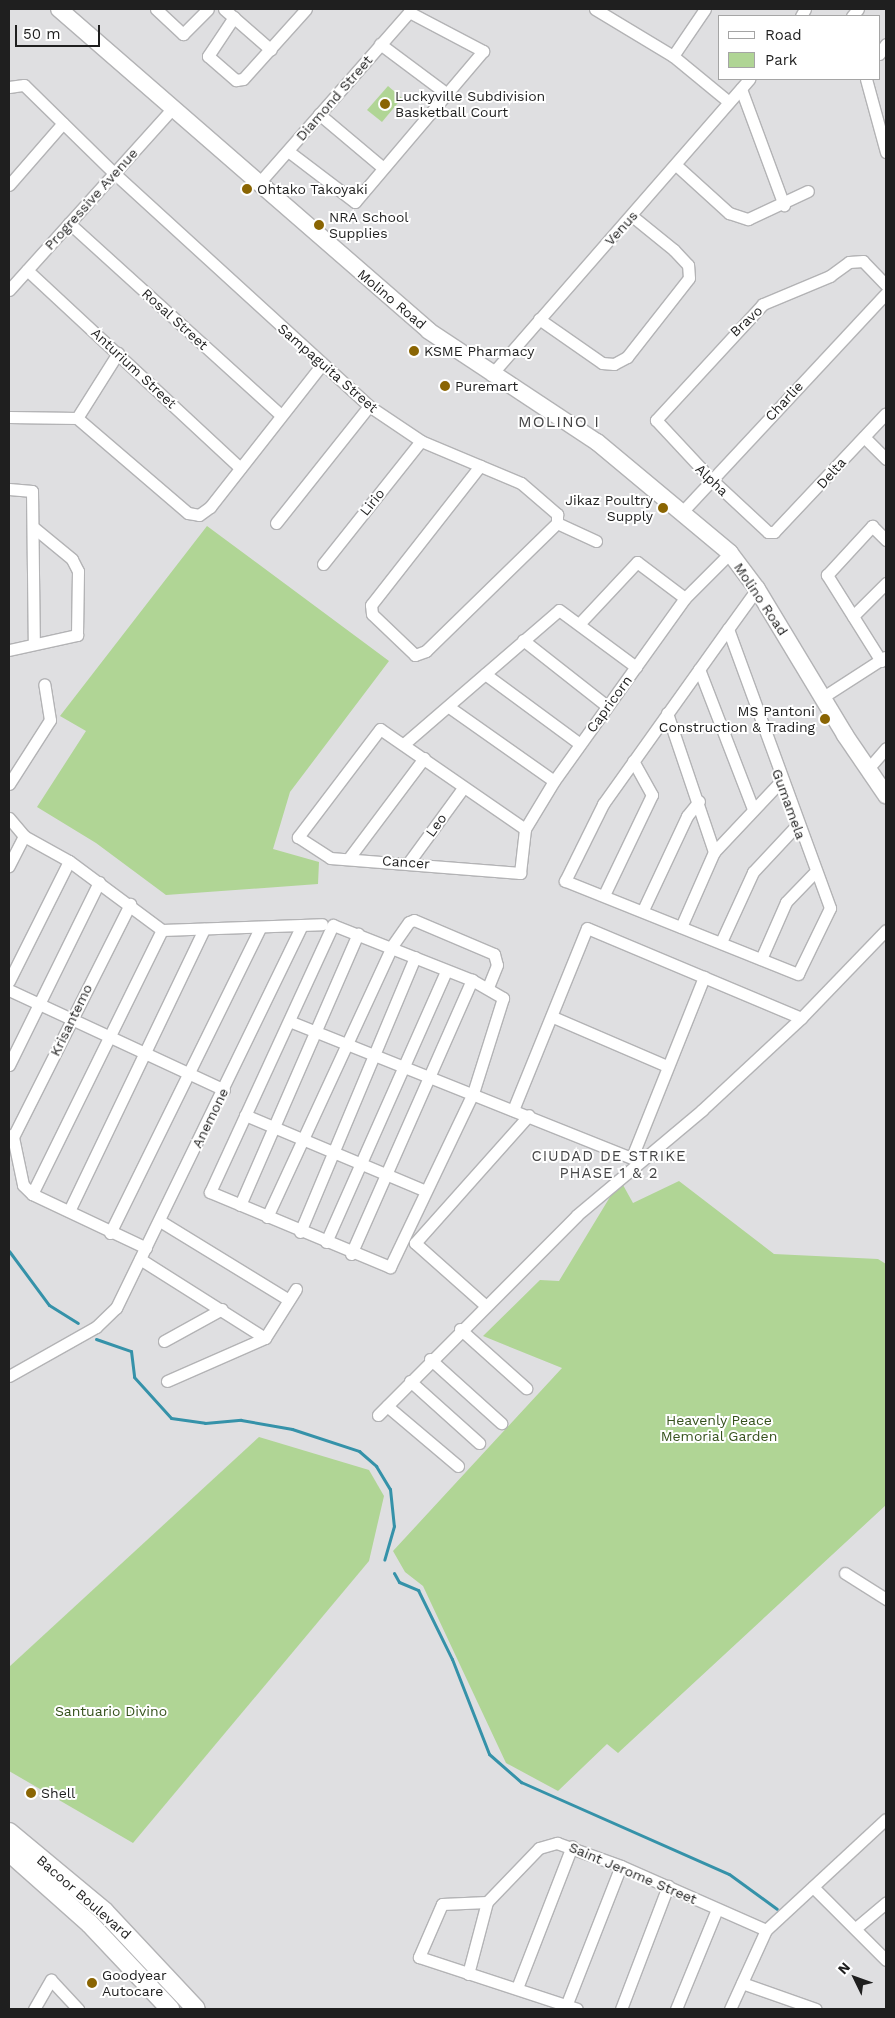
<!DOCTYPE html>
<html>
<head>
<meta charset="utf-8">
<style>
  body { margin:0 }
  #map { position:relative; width:895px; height:2018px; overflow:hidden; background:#dfdfe1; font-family:"Work Sans",sans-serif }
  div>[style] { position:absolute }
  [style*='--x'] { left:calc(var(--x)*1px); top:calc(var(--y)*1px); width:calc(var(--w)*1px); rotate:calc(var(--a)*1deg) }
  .green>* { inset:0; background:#b0d595 }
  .stream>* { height:3px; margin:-1.5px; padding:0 1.5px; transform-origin:1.5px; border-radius:1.5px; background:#3592a9 }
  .roads { filter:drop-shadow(1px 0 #b3b3b5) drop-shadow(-1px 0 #b3b3b5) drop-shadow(0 1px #b3b3b5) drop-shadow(0 -1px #b3b3b5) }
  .street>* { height:11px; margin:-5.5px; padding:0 5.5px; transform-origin:5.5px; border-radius:5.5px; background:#fff }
  .secondary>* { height:16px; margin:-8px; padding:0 8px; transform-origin:8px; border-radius:8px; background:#fff }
  .primary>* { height:18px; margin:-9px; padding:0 9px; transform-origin:9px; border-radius:9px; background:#fff }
  .dots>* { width:14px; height:14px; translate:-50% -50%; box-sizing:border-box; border:2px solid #fff; border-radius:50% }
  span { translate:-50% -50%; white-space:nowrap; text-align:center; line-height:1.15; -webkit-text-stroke:4px #fff; paint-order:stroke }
  .poi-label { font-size:14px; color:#1f1f1f }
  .left { translate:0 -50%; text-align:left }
  .right { translate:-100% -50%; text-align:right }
  .street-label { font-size:14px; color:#1f1f1f }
  .park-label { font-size:14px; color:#35511c }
  .neighbourhood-label { font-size:15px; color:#464647; letter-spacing:1px }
  .quarter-label { font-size:16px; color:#464647; letter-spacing:1px }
  .frame { position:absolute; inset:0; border:10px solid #1f1f1f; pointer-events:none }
  .legend { position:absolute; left:718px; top:15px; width:162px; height:65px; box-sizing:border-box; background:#fff; border:1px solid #a5a5a5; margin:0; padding:6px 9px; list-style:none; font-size:15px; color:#1f1f1f }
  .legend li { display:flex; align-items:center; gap:10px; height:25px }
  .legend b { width:25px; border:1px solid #a5a5a5 }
  .north { position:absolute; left:830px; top:1953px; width:50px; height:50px; -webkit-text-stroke:4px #fff; paint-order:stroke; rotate:312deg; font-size:14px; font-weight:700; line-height:20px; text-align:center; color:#1f1f1f }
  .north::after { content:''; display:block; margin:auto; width:18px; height:22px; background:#1f1f1f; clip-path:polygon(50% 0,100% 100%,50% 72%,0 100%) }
  .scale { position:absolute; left:15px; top:25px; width:85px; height:22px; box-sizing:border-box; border:2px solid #1f1f1f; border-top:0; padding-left:6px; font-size:15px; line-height:18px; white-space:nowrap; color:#1f1f1f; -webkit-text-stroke:4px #fff; paint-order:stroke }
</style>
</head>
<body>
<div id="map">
  <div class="green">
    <i style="clip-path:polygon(388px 86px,402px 98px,382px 122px,367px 110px)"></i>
    <i style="clip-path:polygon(207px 526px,389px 661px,290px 792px,273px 849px,319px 862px,318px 884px,166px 895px,96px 843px,37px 807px,86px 731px,60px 716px)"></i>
    <i style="clip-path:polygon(679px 1181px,774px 1254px,878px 1259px,886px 1264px,886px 1505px,618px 1753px,607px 1744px,558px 1791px,506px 1763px,423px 1586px,405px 1572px,393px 1551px,562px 1368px,483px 1336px,540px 1280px,559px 1281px,616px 1187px,623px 1185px,633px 1203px)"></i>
    <i style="clip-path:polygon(259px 1437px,369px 1470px,384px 1496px,369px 1561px,133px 1843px,9px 1771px,9px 1667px)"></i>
  </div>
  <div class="stream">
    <i style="--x:9;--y:1251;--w:67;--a:53.5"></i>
    <i style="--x:49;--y:1305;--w:34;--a:32"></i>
    <i style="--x:96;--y:1339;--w:37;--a:19"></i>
    <i style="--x:131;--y:1351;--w:26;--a:83"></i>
    <i style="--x:134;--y:1377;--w:55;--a:47.9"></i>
    <i style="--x:171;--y:1418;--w:34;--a:8"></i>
    <i style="--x:205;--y:1423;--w:36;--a:-5"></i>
    <i style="--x:241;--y:1420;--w:52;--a:10"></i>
    <i style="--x:292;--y:1429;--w:71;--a:18.2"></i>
    <i style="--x:359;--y:1451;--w:23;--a:41"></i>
    <i style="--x:376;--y:1466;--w:27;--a:59"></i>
    <i style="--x:390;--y:1489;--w:37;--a:84"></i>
    <i style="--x:394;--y:1526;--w:35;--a:106"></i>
    <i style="--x:394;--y:1573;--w:10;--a:61"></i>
    <i style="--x:399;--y:1582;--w:21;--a:23"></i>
    <i style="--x:418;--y:1590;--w:77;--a:63.8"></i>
    <i style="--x:452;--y:1659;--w:102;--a:68.7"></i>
    <i style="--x:489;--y:1754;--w:43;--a:41.2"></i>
    <i style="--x:521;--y:1782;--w:227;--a:23.9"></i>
    <i style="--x:729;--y:1874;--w:59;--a:36.1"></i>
  </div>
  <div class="roads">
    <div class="street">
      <i style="--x:156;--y:9;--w:37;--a:43"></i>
      <i style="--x:183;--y:34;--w:35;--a:-45"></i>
      <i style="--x:224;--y:9;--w:62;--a:41.1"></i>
      <i style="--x:595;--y:9;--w:91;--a:31.1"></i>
      <i style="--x:673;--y:56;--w:72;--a:39.4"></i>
      <i style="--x:801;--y:16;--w:8;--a:-60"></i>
      <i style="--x:852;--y:16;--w:9;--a:-49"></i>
      <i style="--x:234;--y:17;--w:47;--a:123.7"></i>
      <i style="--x:208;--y:56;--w:37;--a:41"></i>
      <i style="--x:236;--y:80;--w:7;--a:-8"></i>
      <i style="--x:243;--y:79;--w:94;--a:-48"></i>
      <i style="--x:380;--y:44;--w:84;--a:36.7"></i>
      <i style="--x:879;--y:54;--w:12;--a:-55"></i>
      <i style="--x:673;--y:56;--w:57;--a:-55.8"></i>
      <i style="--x:866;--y:79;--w:76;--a:74.7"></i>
      <i style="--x:9;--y:87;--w:15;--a:-8"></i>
      <i style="--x:24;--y:85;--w:126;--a:44.4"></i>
      <i style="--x:114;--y:173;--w:345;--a:42.4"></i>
      <i style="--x:369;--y:406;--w:63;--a:33.9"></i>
      <i style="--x:421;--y:441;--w:108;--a:22.8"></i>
      <i style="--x:521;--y:483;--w:48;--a:40.7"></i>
      <i style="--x:557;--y:514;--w:9;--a:90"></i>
      <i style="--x:557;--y:523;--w:183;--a:135.7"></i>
      <i style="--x:426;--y:651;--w:12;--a:160"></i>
      <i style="--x:415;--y:655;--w:59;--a:-136.4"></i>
      <i style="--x:372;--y:614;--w:9;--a:-96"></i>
      <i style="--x:371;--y:605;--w:177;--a:-51.9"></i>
      <i style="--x:741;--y:89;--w:124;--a:69.7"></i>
      <i style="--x:319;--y:114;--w:82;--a:40.1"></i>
      <i style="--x:676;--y:165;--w:72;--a:42.2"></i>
      <i style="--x:729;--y:213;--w:20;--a:18"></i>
      <i style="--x:748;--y:219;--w:66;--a:-25"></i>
      <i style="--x:259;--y:183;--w:227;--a:-48.7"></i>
      <i style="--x:409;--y:12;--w:84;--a:27.8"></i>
      <i style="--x:483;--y:51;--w:198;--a:130.3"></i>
      <i style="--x:355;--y:202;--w:84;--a:-142.7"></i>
      <i style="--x:9;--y:185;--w:82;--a:-48.9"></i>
      <i style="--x:69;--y:223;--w:285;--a:42.2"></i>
      <i style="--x:27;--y:270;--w:291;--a:42.9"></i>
      <i style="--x:886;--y:285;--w:33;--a:-134"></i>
      <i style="--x:863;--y:261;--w:14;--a:176"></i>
      <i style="--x:849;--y:262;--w:24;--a:144"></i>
      <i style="--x:830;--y:276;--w:73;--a:157.3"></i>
      <i style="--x:763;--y:304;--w:158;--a:132.7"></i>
      <i style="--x:656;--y:420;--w:81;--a:47"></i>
      <i style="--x:711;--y:479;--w:78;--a:42.9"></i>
      <i style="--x:768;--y:532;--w:6;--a:0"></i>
      <i style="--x:774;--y:532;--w:163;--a:-46.7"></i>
      <i style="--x:9;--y:290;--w:245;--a:-48"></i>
      <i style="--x:539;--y:319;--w:77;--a:34.9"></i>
      <i style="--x:602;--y:363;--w:12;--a:5"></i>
      <i style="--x:614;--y:364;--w:15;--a:-28"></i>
      <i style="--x:627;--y:357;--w:100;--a:-51.9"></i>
      <i style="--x:689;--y:278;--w:13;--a:-94"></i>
      <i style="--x:688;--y:265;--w:21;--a:-133"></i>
      <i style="--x:674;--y:250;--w:54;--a:-141"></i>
      <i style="--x:491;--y:375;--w:393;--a:-48.9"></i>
      <i style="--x:9;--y:417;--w:68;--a:0.8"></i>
      <i style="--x:77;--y:418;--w:146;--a:40.6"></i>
      <i style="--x:188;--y:513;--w:11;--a:10"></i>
      <i style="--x:199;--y:515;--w:14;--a:-36"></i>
      <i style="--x:210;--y:507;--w:182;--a:-51.9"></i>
      <i style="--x:77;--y:418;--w:77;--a:-57.8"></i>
      <i style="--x:864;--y:437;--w:31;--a:45"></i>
      <i style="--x:9;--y:489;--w:23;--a:5"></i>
      <i style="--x:32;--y:491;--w:153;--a:89.3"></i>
      <i style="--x:683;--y:511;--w:298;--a:-47"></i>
      <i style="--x:276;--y:523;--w:149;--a:-51.5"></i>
      <i style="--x:557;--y:523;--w:43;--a:24.8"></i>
      <i style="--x:323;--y:564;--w:157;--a:-51.5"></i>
      <i style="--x:853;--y:616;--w:47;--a:-45"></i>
      <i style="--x:579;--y:624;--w:85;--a:-46.9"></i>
      <i style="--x:637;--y:562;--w:60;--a:36.9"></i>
      <i style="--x:728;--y:629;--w:297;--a:69.9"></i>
      <i style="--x:830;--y:908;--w:73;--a:115.9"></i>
      <i style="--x:798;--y:974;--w:251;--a:-158.2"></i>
      <i style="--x:565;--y:881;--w:86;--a:-63.7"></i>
      <i style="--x:603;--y:804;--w:215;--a:-54.5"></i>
      <i style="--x:728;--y:629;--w:49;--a:-54.1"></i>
      <i style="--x:523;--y:640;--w:107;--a:38.2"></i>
      <i style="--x:9;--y:650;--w:70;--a:-12.4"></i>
      <i style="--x:77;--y:635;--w:64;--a:-89.1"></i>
      <i style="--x:78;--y:571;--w:13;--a:-117"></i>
      <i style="--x:72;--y:559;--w:50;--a:-140.6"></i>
      <i style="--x:881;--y:661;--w:102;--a:-122.1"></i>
      <i style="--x:827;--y:575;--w:67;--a:-47.4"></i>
      <i style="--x:872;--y:526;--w:20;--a:45"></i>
      <i style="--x:699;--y:669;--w:150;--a:68.9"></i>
      <i style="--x:485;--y:674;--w:118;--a:36.4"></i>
      <i style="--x:823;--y:697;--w:74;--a:-32.8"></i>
      <i style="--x:449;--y:707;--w:128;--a:35.2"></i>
      <i style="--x:667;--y:713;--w:147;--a:71.3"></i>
      <i style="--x:405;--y:743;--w:203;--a:-40.8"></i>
      <i style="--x:559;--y:610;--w:96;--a:36.5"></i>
      <i style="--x:867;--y:770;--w:29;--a:-49"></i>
      <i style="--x:9;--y:784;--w:76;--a:-57.4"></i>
      <i style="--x:50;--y:720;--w:36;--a:-99"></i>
      <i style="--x:9;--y:818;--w:23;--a:50"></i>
      <i style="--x:24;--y:836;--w:34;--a:117"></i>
      <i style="--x:525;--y:829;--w:176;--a:-145.4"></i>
      <i style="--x:380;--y:729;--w:136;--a:127.2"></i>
      <i style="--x:298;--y:837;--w:38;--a:33"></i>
      <i style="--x:330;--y:858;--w:191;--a:4.5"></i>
      <i style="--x:520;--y:873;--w:44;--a:-83.5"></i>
      <i style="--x:525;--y:829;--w:56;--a:-58.9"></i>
      <i style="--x:554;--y:781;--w:225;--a:-54.4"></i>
      <i style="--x:685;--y:598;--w:64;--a:-45"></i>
      <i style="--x:24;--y:836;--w:51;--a:29.1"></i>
      <i style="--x:69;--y:861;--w:116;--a:36.6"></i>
      <i style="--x:162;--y:930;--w:160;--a:-2.1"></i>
      <i style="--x:349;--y:858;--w:125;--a:-53.1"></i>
      <i style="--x:409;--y:862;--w:92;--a:-53.9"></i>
      <i style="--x:604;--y:895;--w:111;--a:-64.4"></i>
      <i style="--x:652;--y:795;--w:39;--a:-119"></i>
      <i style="--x:643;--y:910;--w:104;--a:-64.9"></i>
      <i style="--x:687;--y:816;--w:19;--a:-51"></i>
      <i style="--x:333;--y:925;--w:149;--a:21.6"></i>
      <i style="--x:472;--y:980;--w:36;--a:30"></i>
      <i style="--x:503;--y:998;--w:100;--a:107.5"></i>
      <i style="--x:473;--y:1093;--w:193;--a:115.5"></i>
      <i style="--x:390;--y:1267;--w:195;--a:-157.4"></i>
      <i style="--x:210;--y:1192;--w:294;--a:-65.3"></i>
      <i style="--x:681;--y:927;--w:82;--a:-66.3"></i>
      <i style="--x:714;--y:852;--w:98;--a:-46.7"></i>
      <i style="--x:721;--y:942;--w:77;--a:-65.4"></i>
      <i style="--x:753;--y:872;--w:64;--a:-46.9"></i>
      <i style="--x:761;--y:959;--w:62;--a:-66.3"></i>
      <i style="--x:786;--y:902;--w:40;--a:-46"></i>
      <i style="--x:9;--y:981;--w:134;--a:-63.4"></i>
      <i style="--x:9;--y:990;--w:237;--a:24.9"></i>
      <i style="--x:553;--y:1017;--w:124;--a:23.3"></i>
      <i style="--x:289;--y:1021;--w:377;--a:21.8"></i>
      <i style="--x:9;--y:1065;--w:204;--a:-63.8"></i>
      <i style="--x:513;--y:1110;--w:196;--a:-67.9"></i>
      <i style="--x:587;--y:928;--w:232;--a:22.8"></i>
      <i style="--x:245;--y:1115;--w:193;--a:22.8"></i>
      <i style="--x:9;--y:1135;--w:4;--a:27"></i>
      <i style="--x:13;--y:1137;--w:49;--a:78.2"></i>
      <i style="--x:23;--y:1185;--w:13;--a:45"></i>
      <i style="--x:32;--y:1194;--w:126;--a:25.3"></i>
      <i style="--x:13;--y:1137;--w:261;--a:-63.3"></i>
      <i style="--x:632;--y:1157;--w:194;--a:-68.2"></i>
      <i style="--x:32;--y:1194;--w:294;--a:-63.8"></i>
      <i style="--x:240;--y:1205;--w:296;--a:-66.5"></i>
      <i style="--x:69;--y:1211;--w:313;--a:-64.4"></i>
      <i style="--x:267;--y:1217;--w:298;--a:-65.2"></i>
      <i style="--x:392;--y:946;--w:29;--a:-55"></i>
      <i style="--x:409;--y:922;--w:5;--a:-22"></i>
      <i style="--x:414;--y:920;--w:87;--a:23"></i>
      <i style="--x:494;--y:954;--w:11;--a:75"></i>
      <i style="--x:497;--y:965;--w:24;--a:112"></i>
      <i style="--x:160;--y:1221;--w:151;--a:31.5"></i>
      <i style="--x:300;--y:1232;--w:298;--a:-67.3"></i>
      <i style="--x:110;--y:1233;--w:340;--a:-63.8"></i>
      <i style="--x:326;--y:1242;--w:296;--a:-66.1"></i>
      <i style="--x:351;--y:1254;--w:300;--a:-66.2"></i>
      <i style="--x:140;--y:1259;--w:148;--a:32.3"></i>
      <i style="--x:486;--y:1306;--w:95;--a:-138.4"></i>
      <i style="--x:415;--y:1243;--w:171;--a:-48.3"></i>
      <i style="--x:460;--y:1329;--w:89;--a:41.8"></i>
      <i style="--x:164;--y:1341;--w:66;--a:-28.9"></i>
      <i style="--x:430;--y:1359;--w:96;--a:42"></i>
      <i style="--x:9;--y:1376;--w:100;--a:-29.4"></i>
      <i style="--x:96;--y:1327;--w:28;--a:-44"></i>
      <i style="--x:116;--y:1308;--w:424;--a:-64.1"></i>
      <i style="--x:167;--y:1381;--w:107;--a:-23.7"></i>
      <i style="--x:265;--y:1338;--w:58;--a:-57.7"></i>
      <i style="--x:410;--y:1381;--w:93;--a:41.9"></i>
      <i style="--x:387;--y:1406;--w:93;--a:40.2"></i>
      <i style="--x:378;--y:1415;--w:282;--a:-45.1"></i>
      <i style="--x:577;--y:1215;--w:163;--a:-40"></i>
      <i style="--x:702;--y:1110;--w:135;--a:-42.9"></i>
      <i style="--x:801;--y:1018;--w:122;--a:-46"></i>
      <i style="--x:845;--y:1573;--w:49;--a:32.4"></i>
      <i style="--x:813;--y:1887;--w:103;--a:45"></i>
      <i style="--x:487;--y:1902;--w:45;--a:177.5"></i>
      <i style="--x:442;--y:1904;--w:58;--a:113.5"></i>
      <i style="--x:419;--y:1957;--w:166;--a:18.2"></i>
      <i style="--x:857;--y:1927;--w:38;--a:-40"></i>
      <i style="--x:468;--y:1974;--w:74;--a:-75.2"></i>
      <i style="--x:487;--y:1902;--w:75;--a:-46.1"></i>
      <i style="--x:539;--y:1848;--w:19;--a:-16"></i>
      <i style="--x:557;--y:1843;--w:68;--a:19.8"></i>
      <i style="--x:621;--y:1866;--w:158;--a:23.8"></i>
      <i style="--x:742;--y:1983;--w:78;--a:19.4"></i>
      <i style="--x:517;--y:1988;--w:152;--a:-68.8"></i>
      <i style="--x:566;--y:2006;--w:150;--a:-68.6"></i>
      <i style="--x:34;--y:2009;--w:34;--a:-60"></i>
      <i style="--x:51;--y:1980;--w:40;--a:47"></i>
      <i style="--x:621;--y:2009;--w:132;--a:-69.1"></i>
      <i style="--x:676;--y:2009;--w:108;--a:-67.7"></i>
      <i style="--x:730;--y:2009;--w:87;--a:-65.5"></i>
      <i style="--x:766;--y:1930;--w:163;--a:-42.8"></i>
    </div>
    <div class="secondary">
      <i style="--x:59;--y:9;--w:490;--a:41"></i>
      <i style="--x:429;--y:331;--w:201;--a:33.5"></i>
      <i style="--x:597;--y:442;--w:173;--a:39.8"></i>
      <i style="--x:730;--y:553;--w:45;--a:53.1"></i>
      <i style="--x:757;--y:589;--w:170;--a:58.9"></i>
      <i style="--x:845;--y:735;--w:73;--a:55.7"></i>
    </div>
    <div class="primary">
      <i style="--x:9;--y:1832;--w:124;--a:39.7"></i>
      <i style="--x:104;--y:1911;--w:134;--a:46.8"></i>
      <i style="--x:9;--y:1852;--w:108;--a:41.6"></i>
      <i style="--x:90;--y:1924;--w:117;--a:46.7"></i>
    </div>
  </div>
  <div class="dots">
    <i style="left:385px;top:104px;background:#8a6503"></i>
    <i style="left:247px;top:189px;background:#8a6503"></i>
    <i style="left:319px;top:225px;background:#8a6503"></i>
    <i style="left:414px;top:351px;background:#8a6503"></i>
    <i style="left:445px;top:386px;background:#8a6503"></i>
    <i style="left:663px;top:508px;background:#8a6503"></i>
    <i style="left:825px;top:719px;background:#8a6503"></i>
    <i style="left:31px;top:1793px;background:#8a6503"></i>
    <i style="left:92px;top:1983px;background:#8a6503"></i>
  </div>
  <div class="poi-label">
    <span class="left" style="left:395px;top:104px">Luckyville Subdivision<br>Basketball Court</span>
    <span class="left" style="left:257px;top:189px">Ohtako Takoyaki</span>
    <span class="left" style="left:329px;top:225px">NRA School<br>Supplies</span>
    <span class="left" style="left:424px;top:351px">KSME Pharmacy</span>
    <span class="left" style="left:455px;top:386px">Puremart</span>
    <span class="right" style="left:653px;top:508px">Jikaz Poultry<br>Supply</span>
    <span class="right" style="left:815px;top:719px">MS Pantoni<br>Construction &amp; Trading</span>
    <span class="left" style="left:41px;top:1793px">Shell</span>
    <span class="left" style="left:102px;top:1983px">Goodyear<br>Autocare</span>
  </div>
  <div class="street-label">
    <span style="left:334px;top:98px;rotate:-49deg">Diamond Street</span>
    <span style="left:91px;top:199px;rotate:-48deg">Progressive Avenue</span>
    <span style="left:621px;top:228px;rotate:-48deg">Venus</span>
    <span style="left:392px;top:299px;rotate:40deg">Molino Road</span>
    <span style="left:175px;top:319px;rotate:42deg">Rosal Street</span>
    <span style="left:746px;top:321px;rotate:-43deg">Bravo</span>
    <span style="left:134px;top:368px;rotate:43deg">Anturium Street</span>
    <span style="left:328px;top:368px;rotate:41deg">Sampaguita Street</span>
    <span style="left:784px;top:401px;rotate:-47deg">Charlie</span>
    <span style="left:831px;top:473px;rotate:-48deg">Delta</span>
    <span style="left:712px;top:480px;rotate:44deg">Alpha</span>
    <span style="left:372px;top:502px;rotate:-51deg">Lirio</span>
    <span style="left:761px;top:599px;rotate:56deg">Molino Road</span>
    <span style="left:609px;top:704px;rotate:-54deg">Capricorn</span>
    <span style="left:789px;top:804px;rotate:70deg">Gumamela</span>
    <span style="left:436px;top:825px;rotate:-54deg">Leo</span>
    <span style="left:406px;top:862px;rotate:4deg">Cancer</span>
    <span style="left:71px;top:1020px;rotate:-64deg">Krisantemo</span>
    <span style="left:210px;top:1118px;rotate:-64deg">Anemone</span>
    <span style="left:633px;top:1873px;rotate:23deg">Saint Jerome Street</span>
    <span style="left:84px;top:1897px;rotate:41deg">Bacoor Boulevard</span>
  </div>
  <div class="park-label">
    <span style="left:719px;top:1428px">Heavenly Peace<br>Memorial Garden</span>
    <span style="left:111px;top:1711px">Santuario Divino</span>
  </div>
  <div class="neighbourhood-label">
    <span style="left:609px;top:1165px">CIUDAD DE STRIKE<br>PHASE 1 &amp; 2</span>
  </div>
  <div class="quarter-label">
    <span style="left:559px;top:422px">MOLINO I</span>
  </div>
  <div class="frame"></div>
  <ul class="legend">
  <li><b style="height:6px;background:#fff"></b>Road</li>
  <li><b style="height:14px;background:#b0d595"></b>Park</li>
  </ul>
  <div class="north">N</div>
  <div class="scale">50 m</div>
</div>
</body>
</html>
